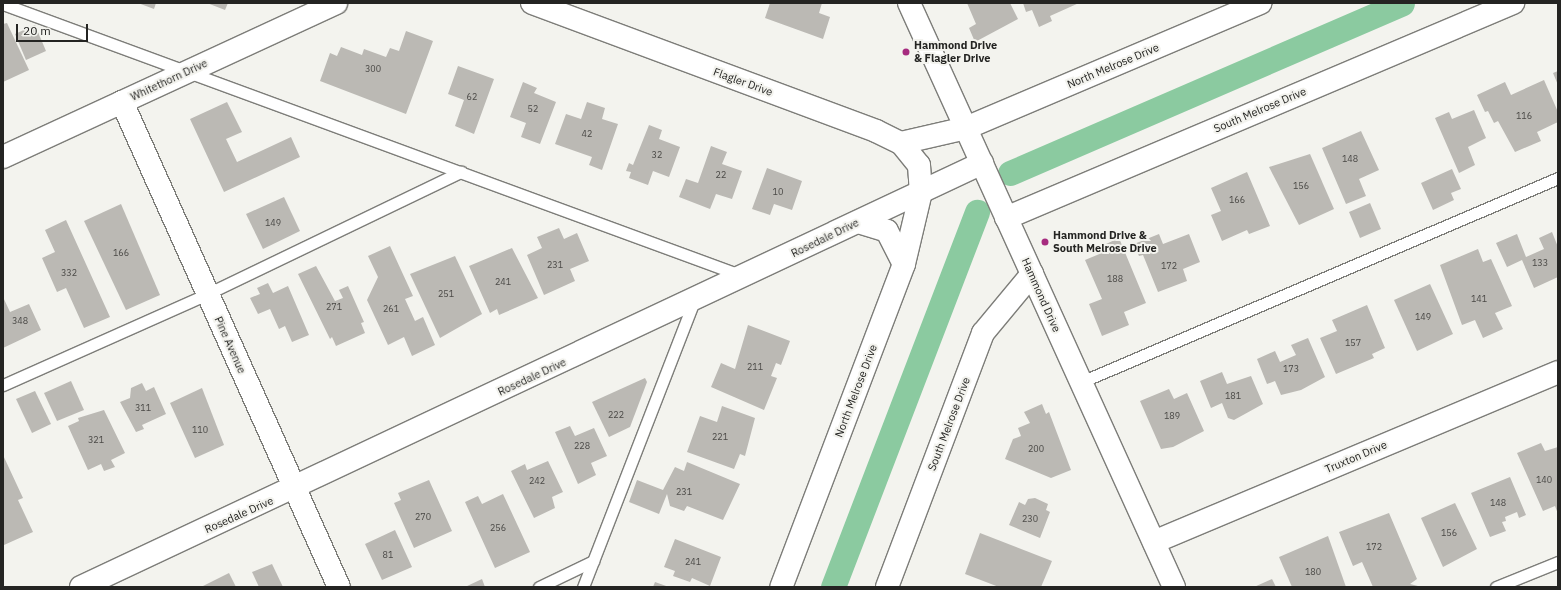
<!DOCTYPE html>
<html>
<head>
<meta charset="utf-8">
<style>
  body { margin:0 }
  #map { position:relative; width:1561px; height:590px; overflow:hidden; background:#f3f3ee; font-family:"IBM Plex Sans",sans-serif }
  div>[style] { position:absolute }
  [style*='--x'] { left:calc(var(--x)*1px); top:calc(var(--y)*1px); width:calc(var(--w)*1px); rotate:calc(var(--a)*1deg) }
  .canal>* { height:25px; margin:-12.5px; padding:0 12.5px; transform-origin:12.5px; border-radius:12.5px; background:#8bcaa0 }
  .building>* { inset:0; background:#bbb9b4 }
  .roads { filter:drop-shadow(1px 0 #7d7d79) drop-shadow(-1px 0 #7d7d79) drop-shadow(0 1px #7d7d79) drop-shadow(0 -1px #7d7d79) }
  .lane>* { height:11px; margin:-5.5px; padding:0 5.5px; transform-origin:5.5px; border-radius:5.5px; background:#fff }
  .street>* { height:22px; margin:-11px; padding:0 11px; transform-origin:11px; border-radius:11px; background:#fff }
  .secondary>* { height:22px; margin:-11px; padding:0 11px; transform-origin:11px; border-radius:11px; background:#fff }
  .dots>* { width:11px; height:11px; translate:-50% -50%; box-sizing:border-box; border:2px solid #f3f3ee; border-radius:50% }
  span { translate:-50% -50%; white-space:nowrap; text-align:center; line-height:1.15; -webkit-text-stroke:4px #f3f3ee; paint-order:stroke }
  .number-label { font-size:9px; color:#4a4946 }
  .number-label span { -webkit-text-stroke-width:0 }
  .poi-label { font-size:11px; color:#242422; font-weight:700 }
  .left { translate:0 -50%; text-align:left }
  .street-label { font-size:11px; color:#242422 }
  .frame { position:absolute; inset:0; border:4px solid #242422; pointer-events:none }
  .scale { position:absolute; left:16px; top:24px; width:72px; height:18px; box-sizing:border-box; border:2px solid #242422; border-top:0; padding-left:5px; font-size:12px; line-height:14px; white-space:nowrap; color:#242422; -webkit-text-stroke:3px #f3f3ee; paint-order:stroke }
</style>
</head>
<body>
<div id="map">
  <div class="canal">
    <i style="--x:1010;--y:173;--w:427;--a:-23.4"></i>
    <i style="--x:833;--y:587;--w:402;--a:-69"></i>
  </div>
  <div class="building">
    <i style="clip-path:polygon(138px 3px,156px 3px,154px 9px)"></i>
    <i style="clip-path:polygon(207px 3px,228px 3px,225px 10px)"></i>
    <i style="clip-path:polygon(770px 3px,822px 3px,819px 13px,830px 17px,823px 39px,765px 18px)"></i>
    <i style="clip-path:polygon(967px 3px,1010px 3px,1018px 19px,975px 42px,969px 28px,976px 24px)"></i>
    <i style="clip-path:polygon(1023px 3px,1079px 3px,1050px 16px,1052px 21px,1039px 27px,1032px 10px,1026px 12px)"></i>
    <i style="clip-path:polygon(7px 23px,29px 70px,3px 82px,3px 24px)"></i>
    <i style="clip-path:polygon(35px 25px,46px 51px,26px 60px,15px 34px)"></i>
    <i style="clip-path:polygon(406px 31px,433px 41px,406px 114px,320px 81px,330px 53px,337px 56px,341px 47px,362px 55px,364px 49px,386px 57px,390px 48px,399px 51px)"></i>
    <i style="clip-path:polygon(458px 66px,494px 79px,474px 134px,455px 126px,464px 100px,448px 94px)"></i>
    <i style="clip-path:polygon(1558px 71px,1558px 85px,1553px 73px)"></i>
    <i style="clip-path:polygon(1544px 80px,1558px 112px,1558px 122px,1537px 132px,1541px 141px,1515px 152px,1498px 121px,1494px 123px,1488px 111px,1485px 112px,1477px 95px,1505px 82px,1511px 95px)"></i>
    <i style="clip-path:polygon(523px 82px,537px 88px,534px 93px,556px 102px,540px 144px,521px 137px,526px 123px,510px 117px)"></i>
    <i style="clip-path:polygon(227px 102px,242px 132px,226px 139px,237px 162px,291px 137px,300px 157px,224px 192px,190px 119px)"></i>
    <i style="clip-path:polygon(587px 102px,605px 108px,602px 119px,618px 124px,602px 170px,589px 165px,592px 157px,555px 144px,566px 114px,581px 119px)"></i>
    <i style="clip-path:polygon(1474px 110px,1486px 138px,1468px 147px,1475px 165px,1459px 173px,1435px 118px,1449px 112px,1452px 119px)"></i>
    <i style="clip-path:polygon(649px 125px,662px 130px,659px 139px,680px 147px,669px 177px,653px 171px,648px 185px,629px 178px,631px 172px,626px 171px,629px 163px,633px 165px)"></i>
    <i style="clip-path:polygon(1361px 131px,1379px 170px,1359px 179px,1366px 196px,1346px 204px,1322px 148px)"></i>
    <i style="clip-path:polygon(711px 146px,727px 152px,722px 164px,742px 171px,732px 199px,716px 194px,710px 209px,679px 197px,686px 179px,698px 183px)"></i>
    <i style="clip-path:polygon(1310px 154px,1334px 209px,1299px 225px,1269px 167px)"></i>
    <i style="clip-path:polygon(767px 168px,802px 181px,792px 210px,774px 204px,770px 215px,752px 209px)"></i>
    <i style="clip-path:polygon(1452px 169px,1461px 189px,1451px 193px,1454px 200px,1433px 210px,1421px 183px)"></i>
    <i style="clip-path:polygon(1247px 172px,1270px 226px,1249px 234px,1247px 230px,1222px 241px,1211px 215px,1221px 211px,1211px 188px)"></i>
    <i style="clip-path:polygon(284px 197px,300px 231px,263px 249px,246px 214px)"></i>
    <i style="clip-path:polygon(1370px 203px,1381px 229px,1360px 238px,1349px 212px)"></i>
    <i style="clip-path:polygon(121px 204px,160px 295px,126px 310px,84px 221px)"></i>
    <i style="clip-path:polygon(66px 220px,110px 317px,84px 328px,66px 288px,57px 292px,42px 258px,55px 252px,45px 230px)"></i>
    <i style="clip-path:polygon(559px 228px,564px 239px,577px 233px,589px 261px,570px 269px,575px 281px,544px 295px,527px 255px,542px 248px,537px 237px)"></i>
    <i style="clip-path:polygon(1552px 232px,1558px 247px,1558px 277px,1534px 288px,1522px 260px,1507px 267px,1496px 243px,1517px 234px,1526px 257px,1544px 249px,1539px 238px)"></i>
    <i style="clip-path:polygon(1159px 234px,1163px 244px,1189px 234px,1200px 262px,1183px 269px,1187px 281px,1158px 292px,1143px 255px,1139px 256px,1134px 244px)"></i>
    <i style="clip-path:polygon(1119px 238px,1146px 303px,1124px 312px,1129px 325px,1102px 336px,1089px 304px,1102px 299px,1085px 260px,1109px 250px,1106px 244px)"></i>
    <i style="clip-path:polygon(390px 246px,413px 296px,405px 299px,415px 321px,423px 317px,435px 345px,412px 356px,404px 337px,388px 345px,367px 300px,378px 277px,368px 256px)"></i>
    <i style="clip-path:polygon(512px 248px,538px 298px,499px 315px,497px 309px,490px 313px,469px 266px)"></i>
    <i style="clip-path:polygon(1478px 249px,1483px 262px,1491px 259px,1512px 306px,1495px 313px,1503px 329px,1483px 338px,1475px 320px,1462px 325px,1440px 265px)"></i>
    <i style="clip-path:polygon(455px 256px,482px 314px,440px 338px,410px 274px)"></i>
    <i style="clip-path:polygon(316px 266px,335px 301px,343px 298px,339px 290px,348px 286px,364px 322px,361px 323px,365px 333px,336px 346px,332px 337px,330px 339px,298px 274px)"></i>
    <i style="clip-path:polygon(268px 283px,273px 293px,288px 286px,309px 335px,292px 342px,285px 326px,279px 329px,270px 309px,258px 314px,250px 298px,260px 294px,257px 288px)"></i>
    <i style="clip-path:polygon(1430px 284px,1453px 334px,1417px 351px,1394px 300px)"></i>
    <i style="clip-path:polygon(3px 297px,10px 312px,29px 304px,41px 330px,3px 348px)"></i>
    <i style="clip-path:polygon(1367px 305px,1385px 348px,1372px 354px,1374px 358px,1336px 374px,1320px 338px,1337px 331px,1332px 320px)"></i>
    <i style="clip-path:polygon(748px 325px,790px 341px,781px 365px,776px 363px,771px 376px,777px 378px,764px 410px,711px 387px,721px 363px,735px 369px)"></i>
    <i style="clip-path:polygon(1308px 338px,1325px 377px,1301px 390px,1281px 395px,1275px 381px,1267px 384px,1257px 359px,1275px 351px,1280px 362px,1296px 355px,1291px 345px)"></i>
    <i style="clip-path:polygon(1222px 372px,1227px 384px,1251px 376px,1263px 404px,1234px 420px,1228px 418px,1222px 403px,1211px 408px,1200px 381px)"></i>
    <i style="clip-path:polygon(645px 378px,647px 382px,630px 427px,609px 437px,592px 402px)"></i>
    <i style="clip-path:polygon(71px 381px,84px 410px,57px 421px,44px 393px)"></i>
    <i style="clip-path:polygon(142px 383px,146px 391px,154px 387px,166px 414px,142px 425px,144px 429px,136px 432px,120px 402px,130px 398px,131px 388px)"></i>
    <i style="clip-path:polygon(202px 388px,224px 445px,195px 458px,170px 403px)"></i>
    <i style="clip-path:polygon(1169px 389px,1174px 399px,1187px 393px,1204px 431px,1173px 447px,1161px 449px,1140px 401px)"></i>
    <i style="clip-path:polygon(35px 391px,51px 424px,32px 433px,16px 399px)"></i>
    <i style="clip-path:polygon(1042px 404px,1046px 414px,1049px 412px,1071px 470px,1051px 478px,1005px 459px,1013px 439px,1021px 436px,1018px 428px,1030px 423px,1024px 412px)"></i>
    <i style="clip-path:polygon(722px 406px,755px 418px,745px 456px,740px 454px,734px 469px,687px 452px,700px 416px,717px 422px)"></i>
    <i style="clip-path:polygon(104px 410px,125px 453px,111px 460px,115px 467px,104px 471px,101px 464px,88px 470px,68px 426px,79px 421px,78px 418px)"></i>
    <i style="clip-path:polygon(570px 426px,575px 436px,594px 428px,607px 456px,591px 463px,596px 475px,578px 484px,555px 432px)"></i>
    <i style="clip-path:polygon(1541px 443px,1545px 451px,1558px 447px,1558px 514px,1555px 506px,1543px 511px,1517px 453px)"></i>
    <i style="clip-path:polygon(3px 455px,23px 498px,18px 500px,33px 532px,4px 545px)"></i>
    <i style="clip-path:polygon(548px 461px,563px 492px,552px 497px,555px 508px,534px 518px,511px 471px,525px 464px,527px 470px)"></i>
    <i style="clip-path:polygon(687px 462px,740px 484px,723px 520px,687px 506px,684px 511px,670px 506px,667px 494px,659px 514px,629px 502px,637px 480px,663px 490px,675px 467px,684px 471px)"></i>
    <i style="clip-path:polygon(1510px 477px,1526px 515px,1519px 518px,1517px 512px,1505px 517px,1506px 521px,1502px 522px,1506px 531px,1490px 537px,1471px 493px)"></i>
    <i style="clip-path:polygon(429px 480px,452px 531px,414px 548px,394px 503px,401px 500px,398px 493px)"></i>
    <i style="clip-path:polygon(503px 494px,530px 552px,495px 568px,465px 502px,478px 496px,482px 504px)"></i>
    <i style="clip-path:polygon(1035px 498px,1048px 504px,1046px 510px,1050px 512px,1040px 538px,1009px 525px,1019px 502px,1025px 505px,1028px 499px)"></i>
    <i style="clip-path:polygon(1455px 503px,1477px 549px,1443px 567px,1421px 518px)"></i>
    <i style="clip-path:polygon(1389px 513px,1417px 579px,1410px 584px,1422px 587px,1373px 587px,1362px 562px,1353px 566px,1339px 532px)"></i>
    <i style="clip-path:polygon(395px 530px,412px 567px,382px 580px,365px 544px)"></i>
    <i style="clip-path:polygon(980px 533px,1052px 561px,1041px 587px,999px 587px,965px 574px)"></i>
    <i style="clip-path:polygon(1328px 536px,1346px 587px,1292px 587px,1279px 557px)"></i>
    <i style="clip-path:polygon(675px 539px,721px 557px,710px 586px,692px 578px,690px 582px,673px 576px,675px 571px,664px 567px)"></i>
    <i style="clip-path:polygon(272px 564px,283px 587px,259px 587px,252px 572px)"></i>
    <i style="clip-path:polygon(229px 573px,236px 587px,203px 587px,203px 586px)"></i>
    <i style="clip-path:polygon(482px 579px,485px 587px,465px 587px)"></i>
    <i style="clip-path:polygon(1272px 579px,1276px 587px,1254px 587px)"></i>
    <i style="clip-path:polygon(655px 582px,669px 587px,653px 587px)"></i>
  </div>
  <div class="roads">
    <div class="lane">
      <i style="--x:3;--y:4;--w:785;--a:20.19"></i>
      <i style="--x:1081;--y:382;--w:519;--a:-23.16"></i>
      <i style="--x:3;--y:385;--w:223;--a:-24"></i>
      <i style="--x:207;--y:294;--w:282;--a:-25.7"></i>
      <i style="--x:539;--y:587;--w:60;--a:-25.7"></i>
      <i style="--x:583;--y:587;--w:307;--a:-68.8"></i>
      <i style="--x:1496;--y:587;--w:67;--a:-22"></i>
    </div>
    <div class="street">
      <i style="--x:532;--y:3;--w:367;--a:20.4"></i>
      <i style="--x:876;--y:131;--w:28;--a:26"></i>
      <i style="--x:901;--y:143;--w:28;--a:51"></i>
      <i style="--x:919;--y:165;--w:27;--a:86"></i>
      <i style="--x:921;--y:192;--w:74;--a:103.3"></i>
      <i style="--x:904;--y:264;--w:346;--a:110.8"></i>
      <i style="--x:122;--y:102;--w:531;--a:65.9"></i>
      <i style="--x:901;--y:143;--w:67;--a:-13"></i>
      <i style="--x:966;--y:128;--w:320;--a:-23"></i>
      <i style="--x:3;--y:157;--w:367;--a:-24.8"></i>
      <i style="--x:1006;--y:218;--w:551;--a:-22.98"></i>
      <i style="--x:858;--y:222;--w:30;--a:17"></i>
      <i style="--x:887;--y:231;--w:37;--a:63"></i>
      <i style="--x:1154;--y:542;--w:438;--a:-22.8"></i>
      <i style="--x:81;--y:587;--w:996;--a:-25.2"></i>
      <i style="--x:887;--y:587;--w:272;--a:-69.3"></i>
      <i style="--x:983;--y:333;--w:77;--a:-50.3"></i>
    </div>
    <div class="secondary">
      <i style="--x:909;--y:3;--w:641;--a:65.59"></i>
    </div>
  </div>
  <div class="dots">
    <i style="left:906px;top:52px;background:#a62b7f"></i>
    <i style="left:1045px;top:242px;background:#a62b7f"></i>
  </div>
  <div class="number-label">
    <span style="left:373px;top:69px">300</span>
    <span style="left:472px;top:97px">62</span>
    <span style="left:533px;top:109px">52</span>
    <span style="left:1524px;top:116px">116</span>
    <span style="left:587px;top:134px">42</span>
    <span style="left:657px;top:155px">32</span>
    <span style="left:1350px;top:159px">148</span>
    <span style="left:721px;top:175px">22</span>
    <span style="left:1301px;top:186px">156</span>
    <span style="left:778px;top:192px">10</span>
    <span style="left:1237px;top:200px">166</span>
    <span style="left:273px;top:223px">149</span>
    <span style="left:121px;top:253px">166</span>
    <span style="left:1540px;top:263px">133</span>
    <span style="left:555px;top:265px">231</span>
    <span style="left:1169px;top:266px">172</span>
    <span style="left:69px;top:273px">332</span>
    <span style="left:1115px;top:279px">188</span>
    <span style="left:503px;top:282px">241</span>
    <span style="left:446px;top:294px">251</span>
    <span style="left:1479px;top:299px">141</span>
    <span style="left:334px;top:307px">271</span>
    <span style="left:391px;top:309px">261</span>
    <span style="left:1423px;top:317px">149</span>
    <span style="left:20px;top:321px">348</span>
    <span style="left:1353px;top:343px">157</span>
    <span style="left:755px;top:367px">211</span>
    <span style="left:1291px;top:369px">173</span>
    <span style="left:1233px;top:396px">181</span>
    <span style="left:143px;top:408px">311</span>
    <span style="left:616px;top:415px">222</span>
    <span style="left:1172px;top:416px">189</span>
    <span style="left:200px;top:430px">110</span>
    <span style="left:720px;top:437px">221</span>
    <span style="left:96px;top:440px">321</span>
    <span style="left:582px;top:446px">228</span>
    <span style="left:1036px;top:449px">200</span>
    <span style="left:1544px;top:480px">140</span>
    <span style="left:537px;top:481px">242</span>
    <span style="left:684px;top:492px">231</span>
    <span style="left:1498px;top:503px">148</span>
    <span style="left:423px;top:517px">270</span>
    <span style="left:1030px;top:519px">230</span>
    <span style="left:498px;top:528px">256</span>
    <span style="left:1449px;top:533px">156</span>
    <span style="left:1374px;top:547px">172</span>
    <span style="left:388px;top:555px">81</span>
    <span style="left:693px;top:562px">241</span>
    <span style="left:1313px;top:572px">180</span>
  </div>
  <div class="poi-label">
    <span class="left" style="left:914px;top:52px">Hammond Drive<br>&amp; Flagler Drive</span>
    <span class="left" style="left:1053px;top:242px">Hammond Drive &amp;<br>South Melrose Drive</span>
  </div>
  <div class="street-label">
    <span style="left:1113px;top:66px;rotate:-23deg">North Melrose Drive</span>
    <span style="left:169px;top:80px;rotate:-25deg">Whitethorn Drive</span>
    <span style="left:743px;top:82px;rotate:20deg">Flagler Drive</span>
    <span style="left:1260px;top:110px;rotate:-23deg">South Melrose Drive</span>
    <span style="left:825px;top:238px;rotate:-26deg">Rosedale Drive</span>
    <span style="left:1041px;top:295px;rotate:66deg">Hammond Drive</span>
    <span style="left:230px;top:345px;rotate:66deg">Pine Avenue</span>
    <span style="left:532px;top:377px;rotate:-25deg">Rosedale Drive</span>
    <span style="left:856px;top:391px;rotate:-69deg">North Melrose Drive</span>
    <span style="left:949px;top:424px;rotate:-69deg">South Melrose Drive</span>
    <span style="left:1356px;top:457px;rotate:-23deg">Truxton Drive</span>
    <span style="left:239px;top:515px;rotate:-24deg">Rosedale Drive</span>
  </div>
  <div class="frame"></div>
  <div class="scale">20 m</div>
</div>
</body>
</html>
